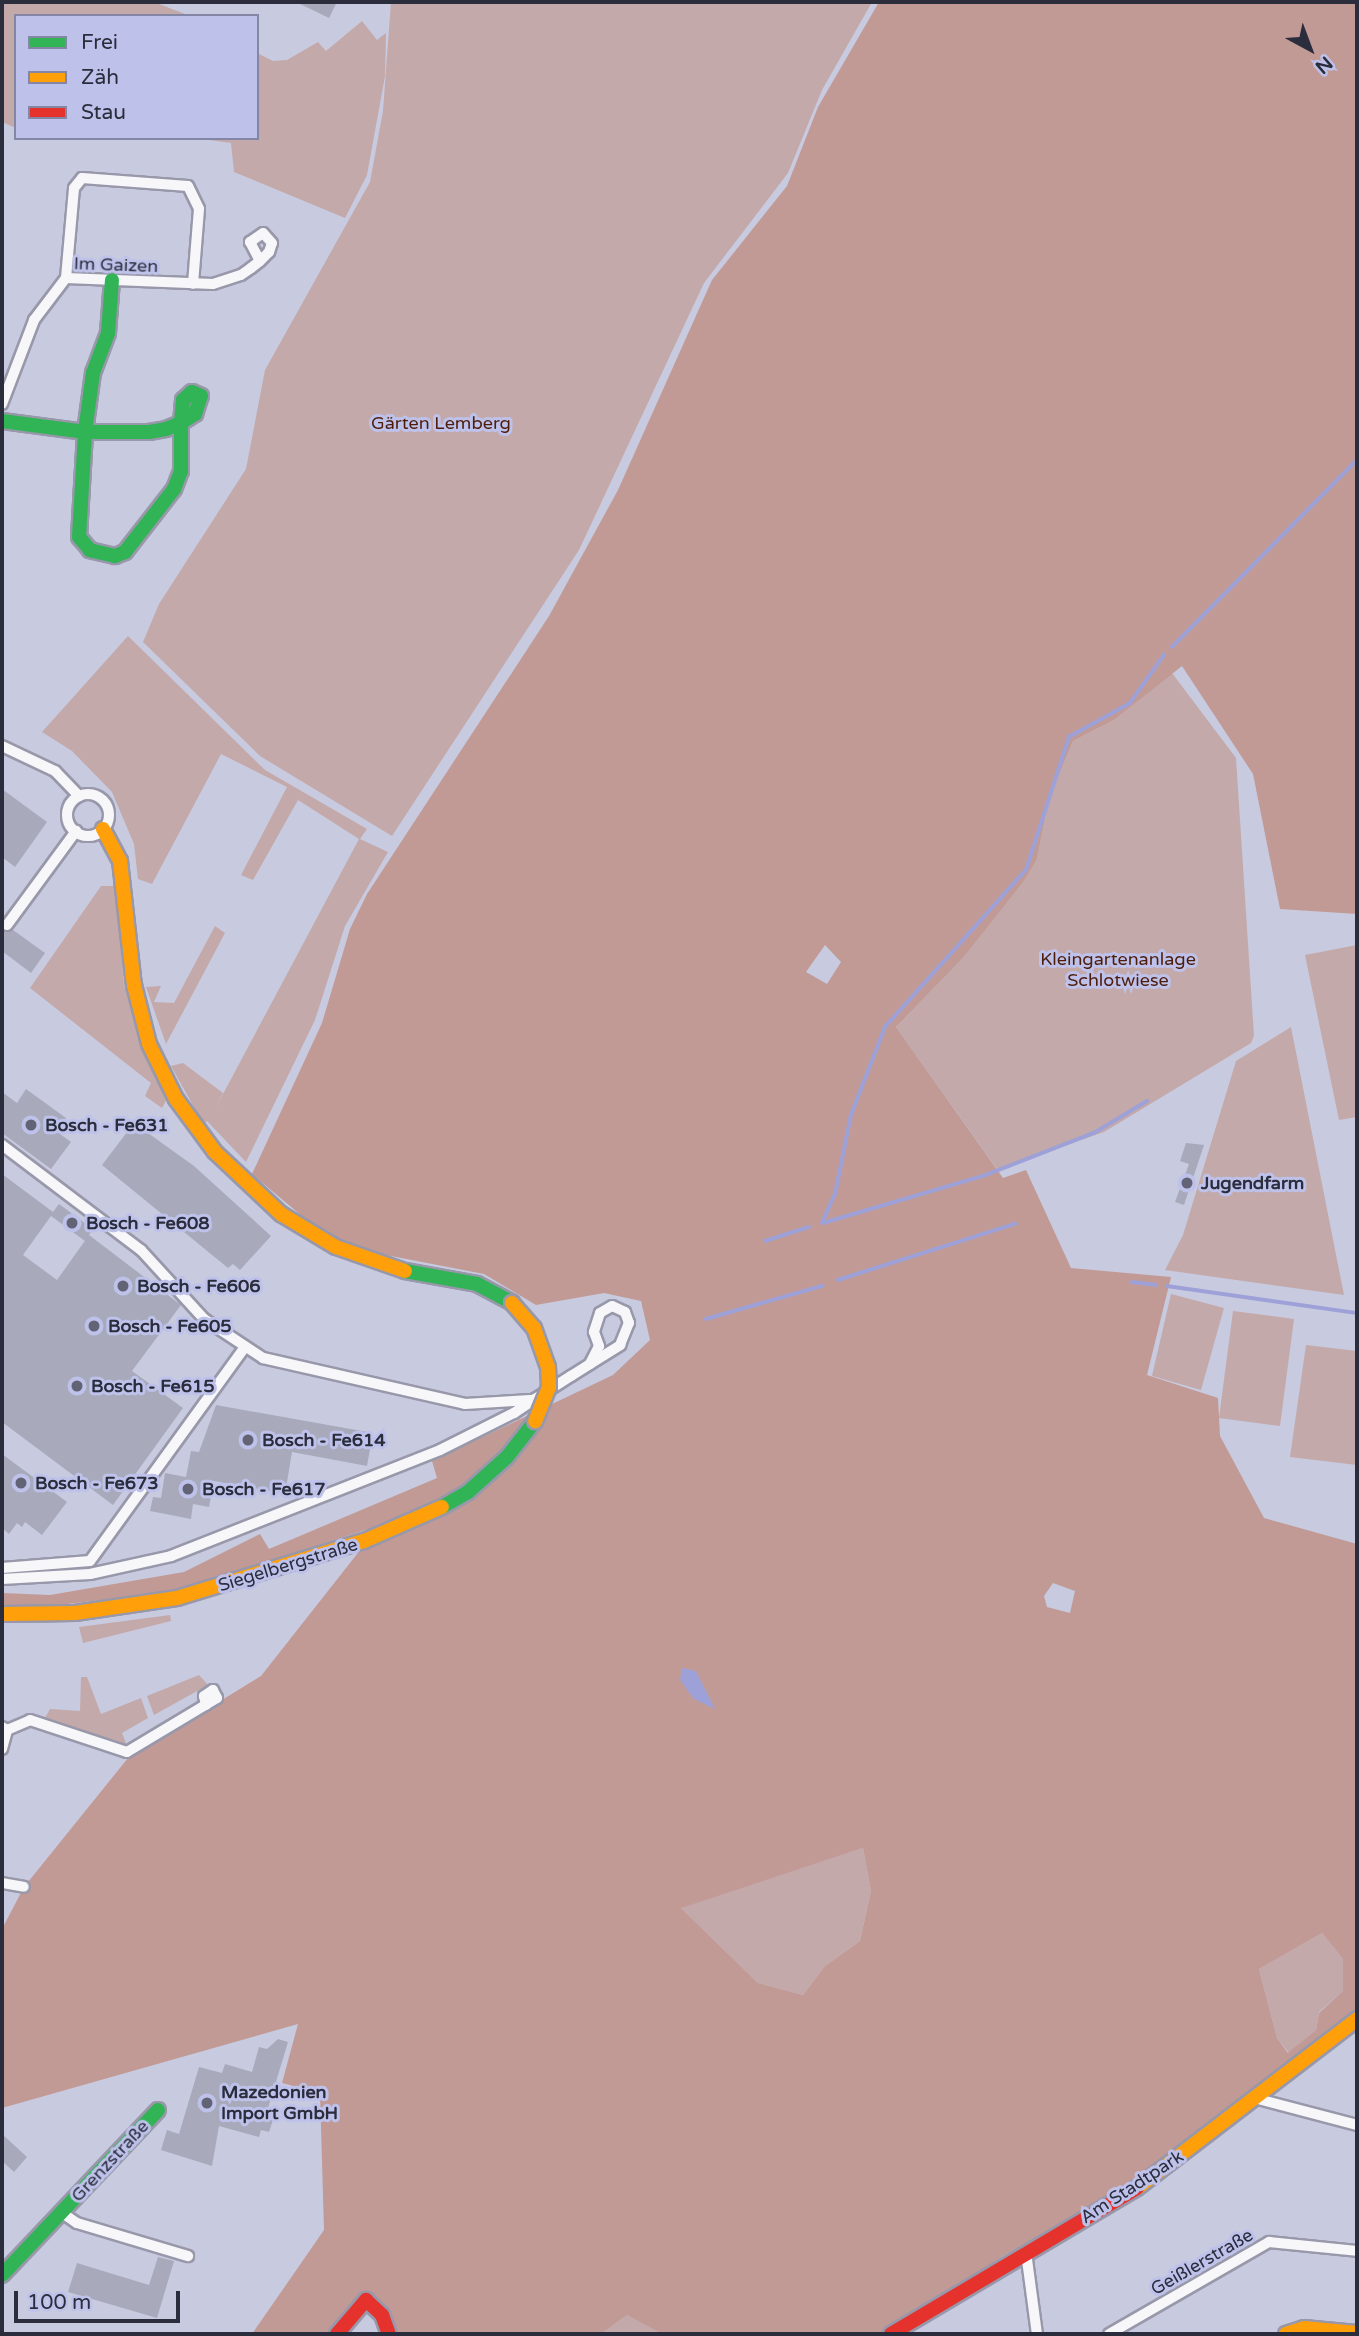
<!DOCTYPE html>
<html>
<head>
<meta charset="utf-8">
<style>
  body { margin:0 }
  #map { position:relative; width:1359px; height:2336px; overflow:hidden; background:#c8cae0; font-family:"Varela Round",sans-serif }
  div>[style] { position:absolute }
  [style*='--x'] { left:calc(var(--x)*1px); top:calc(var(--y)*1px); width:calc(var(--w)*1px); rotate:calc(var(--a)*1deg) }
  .green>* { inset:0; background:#c3a9a9 }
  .forest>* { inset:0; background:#c19a95 }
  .water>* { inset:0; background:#9da1d7 }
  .stream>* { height:3.5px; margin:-1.75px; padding:0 1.75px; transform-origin:1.75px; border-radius:1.75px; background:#9da1d7 }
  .building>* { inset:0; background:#a8aabb }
  .roads { filter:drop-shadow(2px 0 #9898aa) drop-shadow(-2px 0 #9898aa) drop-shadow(0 2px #9898aa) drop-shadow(0 -2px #9898aa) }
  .street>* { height:10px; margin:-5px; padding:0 5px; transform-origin:5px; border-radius:5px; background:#f7f7fa }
  .street>.ring { margin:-5px; padding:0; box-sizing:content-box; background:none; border:10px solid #f7f7fa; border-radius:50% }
  .fast>* { height:14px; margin:-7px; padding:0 7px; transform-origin:7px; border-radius:7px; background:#30b455 }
  .slow>* { height:14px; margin:-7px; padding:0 7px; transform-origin:7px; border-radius:7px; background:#ff9f0a }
  .jam>* { height:14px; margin:-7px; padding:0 7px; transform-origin:7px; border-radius:7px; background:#e5322d }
  .bridges { filter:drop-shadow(2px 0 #9898aa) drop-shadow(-2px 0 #9898aa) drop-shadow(0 2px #9898aa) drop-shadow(0 -2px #9898aa) }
  .slow-bridge>* { height:14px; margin:-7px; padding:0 7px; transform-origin:7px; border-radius:7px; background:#ff9f0a }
  .dots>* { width:19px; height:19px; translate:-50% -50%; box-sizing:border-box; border:4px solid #bec2ea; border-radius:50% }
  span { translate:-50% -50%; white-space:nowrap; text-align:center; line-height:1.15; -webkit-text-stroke:6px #bec2ea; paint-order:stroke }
  .street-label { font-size:18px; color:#2b2c3c }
  .park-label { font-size:18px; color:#4d1d0a }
  .poi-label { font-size:18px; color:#2b2c3c; font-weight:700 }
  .left { translate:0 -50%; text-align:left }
  .frame { position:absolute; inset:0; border:4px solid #2b2c3c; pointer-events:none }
  .legend { position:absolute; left:14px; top:14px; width:245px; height:126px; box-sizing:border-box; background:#bec2ea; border:2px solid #8386a4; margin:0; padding:9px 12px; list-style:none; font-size:21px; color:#2b2c3c }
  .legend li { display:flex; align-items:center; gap:14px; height:35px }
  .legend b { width:35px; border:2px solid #8386a4 }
  .north { position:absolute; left:1275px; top:14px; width:70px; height:70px; -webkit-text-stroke:5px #bec2ea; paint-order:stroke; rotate:139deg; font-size:19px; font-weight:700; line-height:28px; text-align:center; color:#2b2c3c }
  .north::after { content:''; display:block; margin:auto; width:24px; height:32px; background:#2b2c3c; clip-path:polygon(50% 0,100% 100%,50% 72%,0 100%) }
  .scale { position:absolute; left:14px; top:2291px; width:166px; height:32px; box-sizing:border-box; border:4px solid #2b2c3c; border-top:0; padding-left:9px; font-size:21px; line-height:24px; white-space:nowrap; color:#2b2c3c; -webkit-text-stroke:5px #bec2ea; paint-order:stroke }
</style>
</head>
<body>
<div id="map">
  <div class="green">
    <i style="clip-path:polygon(2px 2px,154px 2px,190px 16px,16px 16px,16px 128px,2px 122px)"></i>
    <i style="clip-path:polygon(391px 2px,872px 2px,822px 90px,788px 173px,704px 283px,579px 550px,392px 836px,260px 756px,143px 642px,159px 604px,246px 469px,265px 370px,370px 182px,383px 111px)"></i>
    <i style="clip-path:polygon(362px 21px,377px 40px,386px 33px,385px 76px,367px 175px,345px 218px,234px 172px,231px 143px,195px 138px,257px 138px,257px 53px,273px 61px,287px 60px,318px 42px,326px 51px)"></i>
    <i style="clip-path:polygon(128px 636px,265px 770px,367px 829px,360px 839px,388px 852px,345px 926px,315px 1020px,246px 1162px,207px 1121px,204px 1125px,171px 1066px,183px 1063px,223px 1093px,215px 1109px,359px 839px,298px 800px,253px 880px,241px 875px,287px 787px,221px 754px,152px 884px,138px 879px,134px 844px,112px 792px,72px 751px,42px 732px)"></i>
    <i style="clip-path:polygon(1172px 673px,1236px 758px,1254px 1036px,1251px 1043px,1104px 1132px,997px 1169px,896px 1027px,962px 959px,1037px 859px,1049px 799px,1073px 741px,1114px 720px)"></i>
    <i style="clip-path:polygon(101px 886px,116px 886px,124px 986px,166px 1101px,162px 1108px,145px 1096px,151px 1083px,30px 988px)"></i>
    <i style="clip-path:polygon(215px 926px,225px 933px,166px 1044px,146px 987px,161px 986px,154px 1002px,174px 1003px)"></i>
    <i style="clip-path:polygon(1357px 945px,1357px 1117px,1339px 1120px,1305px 955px)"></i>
    <i style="clip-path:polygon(1291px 1027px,1344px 1295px,1165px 1270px,1183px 1235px,1236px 1061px)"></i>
    <i style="clip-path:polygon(1171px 1294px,1224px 1308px,1201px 1390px,1152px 1376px)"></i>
    <i style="clip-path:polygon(1233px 1311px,1294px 1319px,1280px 1426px,1219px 1418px)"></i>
    <i style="clip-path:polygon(1306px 1345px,1357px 1351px,1357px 1465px,1290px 1457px)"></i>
    <i style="clip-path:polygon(170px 1615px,171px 1621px,83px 1643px,79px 1627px)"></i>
    <i style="clip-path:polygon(199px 1675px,208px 1685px,154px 1715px,147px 1696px)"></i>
    <i style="clip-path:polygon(81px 1677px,87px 1677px,101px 1714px,141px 1698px,148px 1718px,122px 1733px,126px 1743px,121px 1746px,44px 1720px,50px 1709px,80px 1711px)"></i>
    <i style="clip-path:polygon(863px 1848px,871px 1891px,860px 1941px,825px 1966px,803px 1995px,758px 1983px,680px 1907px)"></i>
    <i style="clip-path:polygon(1322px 1933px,1343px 1959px,1343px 1991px,1319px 2012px,1316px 2030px,1289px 2053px,1277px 2038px,1259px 1969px)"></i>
    <i style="clip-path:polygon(627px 2315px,660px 2329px,663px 2334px,601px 2334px)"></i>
  </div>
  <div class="forest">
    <i style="clip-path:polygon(evenodd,879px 2px,1357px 2px,1357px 914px,1280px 909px,1253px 774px,1182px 666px,1114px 720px,1073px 741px,1049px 799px,1037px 859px,1023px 882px,962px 959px,896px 1027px,1003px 1178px,1026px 1170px,1071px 1268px,1171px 1277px,1147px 1375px,1218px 1398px,1220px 1436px,1264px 1518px,1357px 1544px,1357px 2014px,1144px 2179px,1003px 2256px,884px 2334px,663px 2334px,627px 2315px,601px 2334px,395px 2334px,364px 2297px,332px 2334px,252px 2334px,324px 2230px,320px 2093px,282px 2083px,298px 2024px,2px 2108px,2px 1929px,24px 1887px,128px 1758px,261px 1676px,372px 1535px,368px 1529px,184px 1590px,51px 1606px,2px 1606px,2px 1593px,50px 1595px,184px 1572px,260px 1534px,269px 1549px,437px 1478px,432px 1461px,613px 1375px,650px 1340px,641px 1301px,604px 1293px,536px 1305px,484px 1274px,355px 1249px,315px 1227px,252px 1174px,322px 1023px,350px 929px,367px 894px,549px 616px,618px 490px,712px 280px,787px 186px,818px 107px,879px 2px,825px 945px,841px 962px,827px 984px,806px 972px,825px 945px,879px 2px,1053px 1583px,1075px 1591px,1070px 1613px,1047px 1607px,1044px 1596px,1053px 1583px,879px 2px,863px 1848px,871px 1891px,860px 1941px,825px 1966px,803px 1995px,758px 1983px,681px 1908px,863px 1848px,879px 2px,1322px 1933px,1343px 1959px,1343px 1991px,1319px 2013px,1316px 2030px,1288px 2053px,1277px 2038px,1259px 1969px,1322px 1933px)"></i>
  </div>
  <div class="water">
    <i style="clip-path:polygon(682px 1668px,696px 1671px,715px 1709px,694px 1699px,680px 1680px)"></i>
  </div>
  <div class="stream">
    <i style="--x:1172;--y:647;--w:263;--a:-45.3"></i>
    <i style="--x:822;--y:1223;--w:32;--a:-66"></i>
    <i style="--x:835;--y:1194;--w:81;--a:-78.6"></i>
    <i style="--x:851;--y:1115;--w:94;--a:-68.9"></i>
    <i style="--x:885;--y:1027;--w:211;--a:-48.1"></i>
    <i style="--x:1026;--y:870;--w:140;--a:-72.1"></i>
    <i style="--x:1069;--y:737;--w:70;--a:-29.1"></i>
    <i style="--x:1130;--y:703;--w:59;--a:-54.7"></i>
    <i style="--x:823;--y:1223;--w:170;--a:-16.4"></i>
    <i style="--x:986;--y:1175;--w:116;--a:-21.3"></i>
    <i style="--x:1094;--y:1133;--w:62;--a:-31.1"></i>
    <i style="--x:765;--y:1241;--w:46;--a:-17.7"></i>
    <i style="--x:838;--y:1280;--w:186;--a:-17.6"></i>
    <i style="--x:1132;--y:1282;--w:24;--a:7"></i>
    <i style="--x:1167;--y:1286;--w:192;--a:8.1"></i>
    <i style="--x:706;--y:1319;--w:121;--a:-15.9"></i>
  </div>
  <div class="building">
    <i style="clip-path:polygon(296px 2px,337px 2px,329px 18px)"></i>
    <i style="clip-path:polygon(2px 789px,47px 822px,15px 867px,2px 857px)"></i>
    <i style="clip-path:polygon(2px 930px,13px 930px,45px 953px,31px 973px,2px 951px)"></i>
    <i style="clip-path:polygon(26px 1089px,66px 1118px,56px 1131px,71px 1142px,51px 1169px,2px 1133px,2px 1092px,17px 1103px)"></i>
    <i style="clip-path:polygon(134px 1123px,194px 1166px,271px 1236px,240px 1270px,233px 1264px,228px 1268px,102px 1165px)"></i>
    <i style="clip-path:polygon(1186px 1143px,1204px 1145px,1184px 1205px,1175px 1202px,1189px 1164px,1180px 1161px)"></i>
    <i style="clip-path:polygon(2px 1174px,53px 1212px,59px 1204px,93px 1229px,85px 1241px,51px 1216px,23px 1255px,57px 1280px,89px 1235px,181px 1305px,132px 1371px,183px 1408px,113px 1505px,2px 1422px)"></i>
    <i style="clip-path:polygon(216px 1405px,373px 1433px,367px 1466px,292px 1452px,285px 1494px,214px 1481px,209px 1507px,193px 1504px,191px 1519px,150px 1511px,153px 1497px,161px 1498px,165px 1473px,186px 1477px,191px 1451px,199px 1452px)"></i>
    <i style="clip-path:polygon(2px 1454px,67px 1502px,42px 1535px,25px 1522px,22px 1527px,17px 1523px,9px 1534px,2px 1528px)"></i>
    <i style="clip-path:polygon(278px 2039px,288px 2042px,265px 2118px,273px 2120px,269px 2132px,261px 2130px,259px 2137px,219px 2126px,212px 2166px,161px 2150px,167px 2130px,179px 2134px,199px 2067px,222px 2073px,225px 2064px,252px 2072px,259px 2047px,267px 2049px)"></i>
    <i style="clip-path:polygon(2px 2134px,27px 2157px,14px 2172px,2px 2161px)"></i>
    <i style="clip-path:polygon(158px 2257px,174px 2261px,157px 2318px,68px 2292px,77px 2263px,149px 2285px)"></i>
  </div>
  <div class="roads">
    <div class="street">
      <i style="--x:66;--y:278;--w:90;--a:-84.9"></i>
      <i style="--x:74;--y:188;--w:13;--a:-51"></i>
      <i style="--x:82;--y:178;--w:106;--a:4.3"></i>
      <i style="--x:188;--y:186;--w:25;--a:64"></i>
      <i style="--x:199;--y:209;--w:75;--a:94.6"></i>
      <i style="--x:2;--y:404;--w:90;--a:-69.1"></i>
      <i style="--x:34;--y:320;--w:53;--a:-52.7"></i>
      <i style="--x:66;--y:278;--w:147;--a:2.3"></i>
      <i style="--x:213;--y:284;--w:29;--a:-18"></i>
      <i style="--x:241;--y:275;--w:12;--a:-35"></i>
      <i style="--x:251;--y:268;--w:11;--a:-38"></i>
      <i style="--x:260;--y:261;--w:13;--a:-45"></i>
      <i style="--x:269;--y:252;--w:9;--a:-72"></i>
      <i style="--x:272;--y:243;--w:13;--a:-132"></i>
      <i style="--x:263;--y:233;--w:16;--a:145"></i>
      <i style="--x:250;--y:242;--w:21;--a:62"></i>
      <i style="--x:2;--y:746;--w:59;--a:25.3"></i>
      <i style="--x:55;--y:771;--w:35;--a:46"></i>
      <i class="ring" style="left:67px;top:794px;width:32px;height:32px"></i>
      <i style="--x:7;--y:925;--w:117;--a:-53.7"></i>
      <i style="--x:2;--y:1145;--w:174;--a:37.1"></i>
      <i style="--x:141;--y:1250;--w:93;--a:47.6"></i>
      <i style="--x:204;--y:1319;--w:71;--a:33.5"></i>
      <i style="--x:263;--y:1358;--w:207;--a:12.8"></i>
      <i style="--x:465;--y:1404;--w:65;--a:-3.5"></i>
      <i style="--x:2;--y:1568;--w:88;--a:-4.5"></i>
      <i style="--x:90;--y:1561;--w:263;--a:-54.1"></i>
      <i style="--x:2;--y:1579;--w:88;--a:-3.3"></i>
      <i style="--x:90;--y:1574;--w:83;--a:-12.5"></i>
      <i style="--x:171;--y:1556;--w:289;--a:-21.5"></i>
      <i style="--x:440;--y:1450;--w:83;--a:-26.6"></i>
      <i style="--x:514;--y:1413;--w:25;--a:-34"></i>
      <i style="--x:535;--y:1399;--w:43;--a:-32.6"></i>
      <i style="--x:571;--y:1376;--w:22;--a:-32"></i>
      <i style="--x:590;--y:1364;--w:36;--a:-32"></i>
      <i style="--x:620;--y:1345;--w:24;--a:-68"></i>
      <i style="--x:629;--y:1323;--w:12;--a:-110"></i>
      <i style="--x:625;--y:1312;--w:14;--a:-155"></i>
      <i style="--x:612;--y:1306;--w:14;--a:150"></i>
      <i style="--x:600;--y:1313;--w:20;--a:108"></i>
      <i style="--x:594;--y:1332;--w:15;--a:70"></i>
      <i style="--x:599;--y:1346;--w:20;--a:117"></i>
      <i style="--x:2;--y:1727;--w:6;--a:31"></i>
      <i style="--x:7;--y:1730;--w:25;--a:-23"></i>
      <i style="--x:30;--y:1720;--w:102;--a:18.3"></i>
      <i style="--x:127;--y:1752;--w:105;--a:-31"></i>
      <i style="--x:217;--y:1698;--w:9;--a:-117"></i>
      <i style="--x:213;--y:1690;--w:11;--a:146"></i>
      <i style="--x:204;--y:1696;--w:9;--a:77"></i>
      <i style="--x:2;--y:1749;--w:20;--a:-75"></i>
      <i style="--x:2;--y:1883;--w:22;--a:10"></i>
      <i style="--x:1258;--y:2099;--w:102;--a:14.7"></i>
      <i style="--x:61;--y:2212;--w:19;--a:35"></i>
      <i style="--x:77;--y:2223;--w:116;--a:16.6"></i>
      <i style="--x:1026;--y:2252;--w:83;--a:82.4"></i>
      <i style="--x:1109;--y:2334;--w:185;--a:-29.9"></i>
      <i style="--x:1269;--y:2242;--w:88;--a:5.8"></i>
    </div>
    <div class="fast">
      <i style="--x:2;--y:421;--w:84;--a:7.5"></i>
      <i style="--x:85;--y:432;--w:64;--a:0"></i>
      <i style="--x:149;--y:432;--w:17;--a:-10"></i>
      <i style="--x:166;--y:429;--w:16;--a:-22"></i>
      <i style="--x:181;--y:423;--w:17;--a:-33"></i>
      <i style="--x:195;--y:414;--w:19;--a:-72"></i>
      <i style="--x:201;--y:396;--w:10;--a:-156"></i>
      <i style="--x:192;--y:392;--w:12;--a:138"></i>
      <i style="--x:183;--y:400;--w:23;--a:95"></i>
      <i style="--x:181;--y:423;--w:48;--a:90"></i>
      <i style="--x:181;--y:471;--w:19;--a:111"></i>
      <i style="--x:174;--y:489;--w:80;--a:127.9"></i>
      <i style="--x:125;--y:552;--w:11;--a:158"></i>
      <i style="--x:115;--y:556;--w:26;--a:-167"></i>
      <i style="--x:90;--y:550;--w:17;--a:-130"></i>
      <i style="--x:79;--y:537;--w:105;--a:-86.7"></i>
      <i style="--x:85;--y:432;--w:60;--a:-82.3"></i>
      <i style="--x:93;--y:373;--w:43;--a:-69.4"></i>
      <i style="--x:108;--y:333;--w:53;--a:-85.7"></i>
      <i style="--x:405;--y:1271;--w:73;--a:10.2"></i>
      <i style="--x:477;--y:1284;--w:40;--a:28"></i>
      <i style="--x:442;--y:1507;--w:30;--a:-30"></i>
      <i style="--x:468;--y:1492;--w:52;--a:-41.9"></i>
      <i style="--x:507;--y:1457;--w:46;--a:-52.1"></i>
      <i style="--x:2;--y:2275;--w:227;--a:-46.6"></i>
    </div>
    <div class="slow">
      <i style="--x:103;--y:829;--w:36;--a:62"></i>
      <i style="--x:120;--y:861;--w:125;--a:83.6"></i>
      <i style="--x:134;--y:985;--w:61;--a:75.7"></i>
      <i style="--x:149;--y:1044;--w:61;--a:63.9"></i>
      <i style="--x:176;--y:1099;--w:66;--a:53.7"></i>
      <i style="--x:215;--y:1152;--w:91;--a:43.2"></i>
      <i style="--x:281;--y:1214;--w:64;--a:31"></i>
      <i style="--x:336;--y:1247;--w:73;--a:19.2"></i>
      <i style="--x:2;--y:1614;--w:73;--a:-0.8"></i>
      <i style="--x:75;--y:1613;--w:103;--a:-8.4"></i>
      <i style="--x:177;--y:1598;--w:195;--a:-17"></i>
      <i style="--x:364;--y:1541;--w:85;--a:-23.6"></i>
      <i style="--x:1137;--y:2188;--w:277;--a:-37.5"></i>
      <i style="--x:1286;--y:2334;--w:19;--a:-18"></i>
      <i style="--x:1304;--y:2328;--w:53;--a:5.4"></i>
    </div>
    <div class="jam">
      <i style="--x:337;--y:2334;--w:45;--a:-49.5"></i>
      <i style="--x:366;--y:2300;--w:22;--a:43"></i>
      <i style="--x:382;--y:2315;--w:20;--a:70"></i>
      <i style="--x:891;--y:2334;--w:286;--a:-30.7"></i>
    </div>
  </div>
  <div class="bridges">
    <div class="slow-bridge">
      <i style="--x:512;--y:1303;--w:33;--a:49"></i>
      <i style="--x:534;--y:1328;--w:41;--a:70.3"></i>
      <i style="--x:548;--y:1367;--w:20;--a:87"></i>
      <i style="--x:549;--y:1387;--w:37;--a:112"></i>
    </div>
  </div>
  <div class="dots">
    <i style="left:31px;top:1125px;background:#626375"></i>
    <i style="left:1187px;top:1183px;background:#626375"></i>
    <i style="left:72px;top:1223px;background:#626375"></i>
    <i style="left:123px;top:1286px;background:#626375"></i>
    <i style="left:94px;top:1326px;background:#626375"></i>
    <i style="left:77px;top:1386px;background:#626375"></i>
    <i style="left:248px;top:1440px;background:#626375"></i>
    <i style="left:21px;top:1483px;background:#626375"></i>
    <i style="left:188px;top:1489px;background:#626375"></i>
    <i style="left:207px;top:2103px;background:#626375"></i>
  </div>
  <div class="street-label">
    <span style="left:116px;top:265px;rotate:2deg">Im Gaizen</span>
    <span style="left:288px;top:1565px;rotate:-17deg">Siegelbergstraße</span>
    <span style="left:110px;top:2161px;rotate:-47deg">Grenzstraße</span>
    <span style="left:1132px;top:2187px;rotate:-33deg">Am Stadtpark</span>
    <span style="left:1202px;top:2262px;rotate:-30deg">Geißlerstraße</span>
  </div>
  <div class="park-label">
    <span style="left:441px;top:423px">Gärten Lemberg</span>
    <span style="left:1118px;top:970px">Kleingartenanlage<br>Schlotwiese</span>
  </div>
  <div class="poi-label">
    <span class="left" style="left:45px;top:1125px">Bosch - Fe631</span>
    <span class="left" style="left:1201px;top:1183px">Jugendfarm</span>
    <span class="left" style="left:86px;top:1223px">Bosch - Fe608</span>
    <span class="left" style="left:137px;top:1286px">Bosch - Fe606</span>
    <span class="left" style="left:108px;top:1326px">Bosch - Fe605</span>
    <span class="left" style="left:91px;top:1386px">Bosch - Fe615</span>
    <span class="left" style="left:262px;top:1440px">Bosch - Fe614</span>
    <span class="left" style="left:35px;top:1483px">Bosch - Fe673</span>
    <span class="left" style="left:202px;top:1489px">Bosch - Fe617</span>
    <span class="left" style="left:221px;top:2103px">Mazedonien<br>Import GmbH</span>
  </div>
  <div class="frame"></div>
  <ul class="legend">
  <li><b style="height:9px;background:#30b455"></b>Frei</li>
  <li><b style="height:9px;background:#ff9f0a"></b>Zäh</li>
  <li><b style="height:9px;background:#e5322d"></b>Stau</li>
  </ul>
  <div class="north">N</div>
  <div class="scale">100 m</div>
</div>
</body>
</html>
